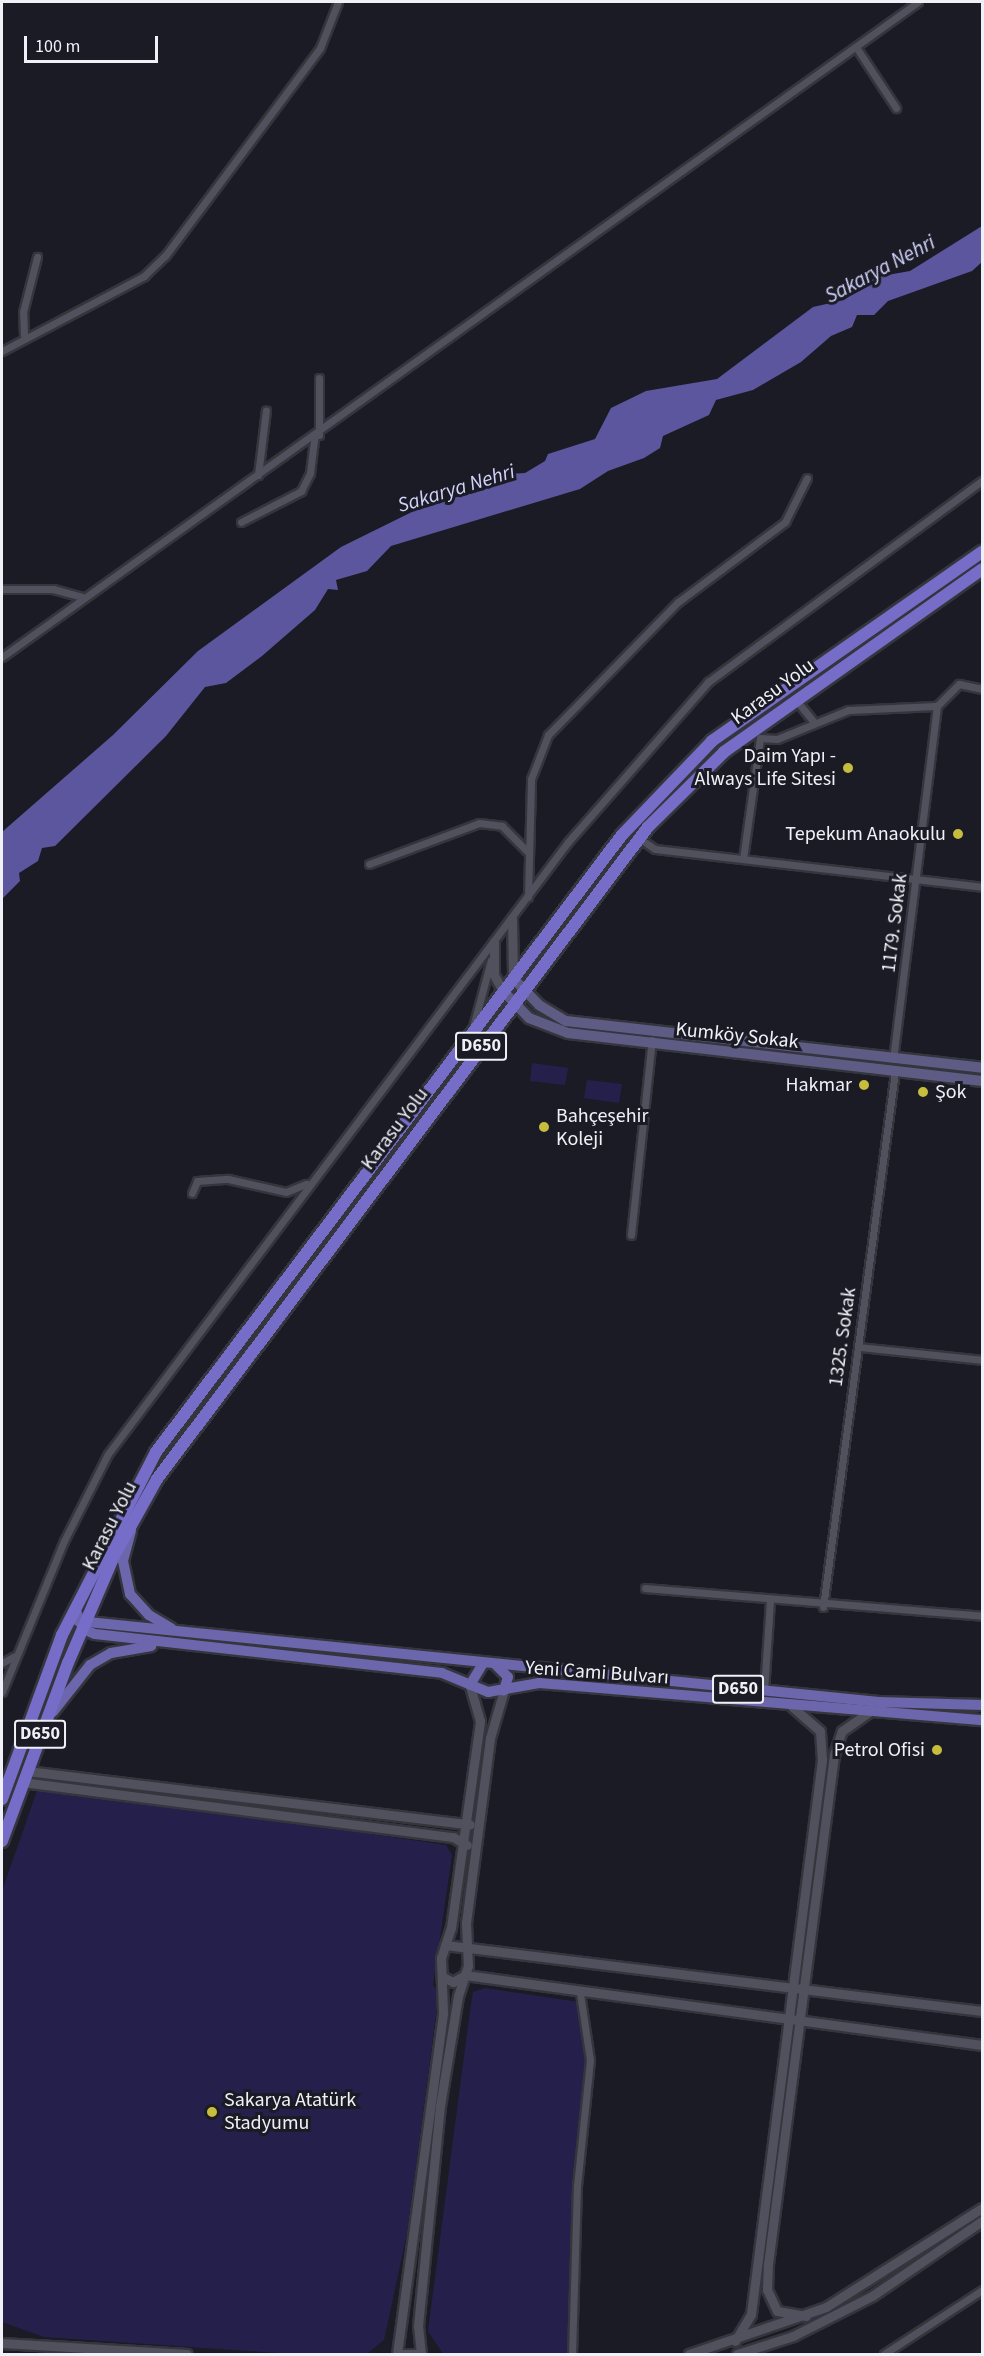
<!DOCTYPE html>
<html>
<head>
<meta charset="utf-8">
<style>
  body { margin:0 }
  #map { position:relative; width:984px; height:2356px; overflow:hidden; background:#1b1b25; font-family:"Source Sans 3",sans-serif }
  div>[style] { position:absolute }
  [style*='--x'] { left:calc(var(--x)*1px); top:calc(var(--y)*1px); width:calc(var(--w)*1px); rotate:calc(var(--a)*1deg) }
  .green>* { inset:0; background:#25204b }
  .water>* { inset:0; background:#5b569d }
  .roads { filter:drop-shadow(2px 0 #35353d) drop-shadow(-2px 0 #35353d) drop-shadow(0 2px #35353d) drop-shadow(0 -2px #35353d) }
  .minor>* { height:7px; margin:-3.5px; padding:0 3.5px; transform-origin:3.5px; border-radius:3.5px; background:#51515d }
  .tertiary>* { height:9px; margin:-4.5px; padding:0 4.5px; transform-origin:4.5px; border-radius:4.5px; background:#51515d }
  .secondary>* { height:10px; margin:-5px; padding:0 5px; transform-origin:5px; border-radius:5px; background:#5e5c85 }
  .primary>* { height:10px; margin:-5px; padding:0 5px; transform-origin:5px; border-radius:5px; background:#6c66ad }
  .trunk>* { height:12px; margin:-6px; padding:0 6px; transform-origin:6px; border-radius:6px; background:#756dc8 }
  .dots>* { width:16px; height:16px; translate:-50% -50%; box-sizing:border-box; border:3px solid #1b1b25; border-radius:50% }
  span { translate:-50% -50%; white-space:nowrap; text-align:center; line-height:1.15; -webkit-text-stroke:6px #1b1b25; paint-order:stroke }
  .shield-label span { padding:2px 4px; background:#1b1b25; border:2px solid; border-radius:4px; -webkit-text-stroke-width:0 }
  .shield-label { font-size:18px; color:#f0f0f7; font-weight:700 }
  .street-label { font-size:20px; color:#f0f0f7 }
  .poi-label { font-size:20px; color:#f0f0f7 }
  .right { translate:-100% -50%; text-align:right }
  .left { translate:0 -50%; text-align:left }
  .water-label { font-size:21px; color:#d2d3fc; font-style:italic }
  .frame { position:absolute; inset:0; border:3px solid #f0f0f7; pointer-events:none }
  .scale { position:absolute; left:24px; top:36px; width:134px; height:27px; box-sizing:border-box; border:3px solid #f0f0f7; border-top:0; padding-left:8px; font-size:18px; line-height:21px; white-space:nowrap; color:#f0f0f7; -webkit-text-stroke:4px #1b1b25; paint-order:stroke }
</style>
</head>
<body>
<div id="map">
  <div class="green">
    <i style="clip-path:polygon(532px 1063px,568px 1068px,565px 1085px,530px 1081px)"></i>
    <i style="clip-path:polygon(587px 1080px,622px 1084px,619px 1103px,584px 1098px)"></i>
    <i style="clip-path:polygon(37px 1791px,82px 1791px,446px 1845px,452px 1855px,433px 1985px,439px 1992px,407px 2233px,384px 2340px,368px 2353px,294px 2354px,44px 2337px,2px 2322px,2px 1891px)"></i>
    <i style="clip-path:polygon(485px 1988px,579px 2002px,588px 2045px,570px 2354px,443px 2354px,428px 2331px,470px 2011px,473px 1992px)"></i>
  </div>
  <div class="water">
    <i style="clip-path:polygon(982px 226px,982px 262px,972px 271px,888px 301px,874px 315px,857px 315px,852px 327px,831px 336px,801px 362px,753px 390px,716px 400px,709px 415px,663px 436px,660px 448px,644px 458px,608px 471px,580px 489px,391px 546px,367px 571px,336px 580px,338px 590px,328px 589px,315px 610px,262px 656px,226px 683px,205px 687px,166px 736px,55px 846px,42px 848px,38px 861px,19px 873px,20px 881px,2px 899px,2px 832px,113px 735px,198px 651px,341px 547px,426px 505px,484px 490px,508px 474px,525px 473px,545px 461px,548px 454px,595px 439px,611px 408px,646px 391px,717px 379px,813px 307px,844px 300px,876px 277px,910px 271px)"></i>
  </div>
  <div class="roads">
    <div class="minor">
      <i style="--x:856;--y:47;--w:73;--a:56.7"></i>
      <i style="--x:24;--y:336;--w:24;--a:-92"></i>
      <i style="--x:23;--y:312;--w:57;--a:-75.7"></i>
      <i style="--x:2;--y:351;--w:161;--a:-27.8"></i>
      <i style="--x:144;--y:276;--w:29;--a:-44"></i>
      <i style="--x:165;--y:256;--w:259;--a:-53.3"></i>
      <i style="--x:320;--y:48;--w:49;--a:-68.6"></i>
      <i style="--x:319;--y:435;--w:57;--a:-90"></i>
      <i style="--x:258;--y:475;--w:65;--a:-83"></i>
      <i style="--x:241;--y:522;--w:68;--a:-27.3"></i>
      <i style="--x:301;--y:491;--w:20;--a:-63"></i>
      <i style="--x:310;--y:473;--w:35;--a:-83"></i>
      <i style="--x:2;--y:589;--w:51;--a:0"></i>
      <i style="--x:53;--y:589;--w:30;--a:15"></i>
      <i style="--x:2;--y:657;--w:1126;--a:-35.57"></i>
      <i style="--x:796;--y:700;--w:28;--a:51"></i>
      <i style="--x:937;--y:706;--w:31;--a:-45"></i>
      <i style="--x:959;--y:684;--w:24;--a:12"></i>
      <i style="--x:639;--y:838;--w:19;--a:35"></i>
      <i style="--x:655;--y:849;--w:329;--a:6.6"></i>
      <i style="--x:743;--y:859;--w:122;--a:-82"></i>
      <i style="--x:760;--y:738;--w:17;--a:3"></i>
      <i style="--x:777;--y:739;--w:77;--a:-22.2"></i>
      <i style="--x:848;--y:710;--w:89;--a:-2.6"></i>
      <i style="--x:937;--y:706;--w:355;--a:97.1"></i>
      <i style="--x:369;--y:864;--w:117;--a:-20.4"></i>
      <i style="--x:479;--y:823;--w:23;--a:7"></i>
      <i style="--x:502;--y:826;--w:37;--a:45"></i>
      <i style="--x:528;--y:897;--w:118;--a:-88.5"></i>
      <i style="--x:531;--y:779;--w:47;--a:-68.9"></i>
      <i style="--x:548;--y:735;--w:186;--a:-45.7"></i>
      <i style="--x:678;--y:602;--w:134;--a:-36.8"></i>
      <i style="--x:785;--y:522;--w:49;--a:-63.4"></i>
      <i style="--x:473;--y:1027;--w:69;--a:-75"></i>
      <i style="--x:192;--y:1193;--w:13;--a:-67"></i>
      <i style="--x:197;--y:1181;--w:31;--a:-4"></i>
      <i style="--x:228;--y:1179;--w:59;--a:12.6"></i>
      <i style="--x:286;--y:1192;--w:22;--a:-22"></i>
      <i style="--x:631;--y:1235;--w:196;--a:-83.9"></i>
      <i style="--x:859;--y:1347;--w:124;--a:6"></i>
      <i style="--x:645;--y:1588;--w:338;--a:4.7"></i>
      <i style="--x:823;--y:1607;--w:540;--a:-82.34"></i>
      <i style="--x:2;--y:1663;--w:13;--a:-29"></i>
      <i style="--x:764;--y:1691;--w:90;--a:-86.2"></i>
      <i style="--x:2;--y:1692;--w:163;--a:-67.7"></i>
      <i style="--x:64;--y:1541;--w:97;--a:-63.2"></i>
      <i style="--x:108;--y:1454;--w:766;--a:-53.07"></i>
      <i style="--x:568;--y:842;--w:213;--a:-48.8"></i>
      <i style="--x:708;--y:682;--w:340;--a:-36.3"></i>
      <i style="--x:572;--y:2354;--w:168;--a:-88.3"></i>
      <i style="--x:577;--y:2186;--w:127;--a:-84.1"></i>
      <i style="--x:590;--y:2060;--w:68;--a:-98.5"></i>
      <i style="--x:884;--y:2354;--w:117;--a:-33.1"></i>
    </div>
    <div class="tertiary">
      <i style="--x:512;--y:918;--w:60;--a:89"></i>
      <i style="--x:494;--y:942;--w:33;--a:90"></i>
      <i style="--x:494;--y:975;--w:18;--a:61"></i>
      <i style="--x:27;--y:1771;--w:446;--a:6.9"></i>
      <i style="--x:22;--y:1782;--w:434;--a:7.3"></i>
      <i style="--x:453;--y:1837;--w:16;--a:30"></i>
      <i style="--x:445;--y:1945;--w:541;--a:7.01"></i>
      <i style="--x:443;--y:1977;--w:11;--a:27"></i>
      <i style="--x:453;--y:1982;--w:14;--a:-30"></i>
      <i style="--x:465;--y:1975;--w:522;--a:7.71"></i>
      <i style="--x:806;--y:2316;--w:29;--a:-170"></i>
      <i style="--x:777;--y:2311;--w:23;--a:-115"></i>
      <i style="--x:767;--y:2290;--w:26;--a:-88"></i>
      <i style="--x:768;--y:2264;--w:513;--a:-82.61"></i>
      <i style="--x:834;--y:1755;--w:25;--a:-72"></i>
      <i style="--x:842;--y:1731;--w:32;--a:-35"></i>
      <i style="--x:735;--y:2341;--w:31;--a:-59"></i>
      <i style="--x:751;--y:2314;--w:559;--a:-82.7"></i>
      <i style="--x:822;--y:1760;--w:29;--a:-94"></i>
      <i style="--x:820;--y:1731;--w:37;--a:-139"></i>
      <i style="--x:2;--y:2343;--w:185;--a:3.4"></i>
      <i style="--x:397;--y:2354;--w:344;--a:-82.3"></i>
      <i style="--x:443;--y:2013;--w:55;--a:-92.1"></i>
      <i style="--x:441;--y:1958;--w:32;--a:-72"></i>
      <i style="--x:451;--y:1928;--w:209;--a:-82"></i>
      <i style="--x:480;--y:1721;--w:37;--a:-106"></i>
      <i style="--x:399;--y:2354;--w:19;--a:0"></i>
      <i style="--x:421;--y:2354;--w:28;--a:-96"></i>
      <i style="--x:418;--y:2326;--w:221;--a:-84.3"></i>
      <i style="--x:440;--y:2106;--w:111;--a:-80.7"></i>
      <i style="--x:458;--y:1996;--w:32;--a:-72"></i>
      <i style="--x:468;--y:1966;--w:43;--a:-92.7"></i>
      <i style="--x:466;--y:1923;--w:187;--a:-82.6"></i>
      <i style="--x:490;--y:1738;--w:50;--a:-73.7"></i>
      <i style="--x:689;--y:2354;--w:145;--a:-18.9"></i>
      <i style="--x:826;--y:2307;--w:185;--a:-32.4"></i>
      <i style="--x:737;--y:2354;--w:59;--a:-17.8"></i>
      <i style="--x:793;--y:2336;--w:89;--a:-26.9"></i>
      <i style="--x:872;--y:2296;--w:133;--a:-34.3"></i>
    </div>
    <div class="secondary">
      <i style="--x:513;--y:978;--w:37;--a:46"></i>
      <i style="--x:539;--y:1005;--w:31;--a:31"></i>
      <i style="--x:566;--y:1021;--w:419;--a:6.4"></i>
      <i style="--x:503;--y:991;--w:37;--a:46"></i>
      <i style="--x:529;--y:1018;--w:42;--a:21"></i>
      <i style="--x:568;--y:1033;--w:417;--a:6.6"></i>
    </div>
    <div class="primary">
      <i style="--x:131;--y:1531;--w:31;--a:105"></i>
      <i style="--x:123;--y:1561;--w:34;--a:78"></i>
      <i style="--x:130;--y:1594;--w:28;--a:48"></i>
      <i style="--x:149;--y:1615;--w:26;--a:31"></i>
      <i style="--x:75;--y:1608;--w:22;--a:69"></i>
      <i style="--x:83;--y:1629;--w:13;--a:23"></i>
      <i style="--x:95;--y:1634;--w:349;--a:6.4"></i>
      <i style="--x:442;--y:1673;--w:50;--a:22.4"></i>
      <i style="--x:488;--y:1692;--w:52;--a:-10"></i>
      <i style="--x:539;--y:1683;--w:445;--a:4.8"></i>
      <i style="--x:78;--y:1621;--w:805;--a:5.77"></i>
      <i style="--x:879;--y:1702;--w:103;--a:1.7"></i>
      <i style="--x:495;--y:1664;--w:18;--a:45"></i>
      <i style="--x:508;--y:1677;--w:14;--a:107"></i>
      <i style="--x:470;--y:1685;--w:26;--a:-59"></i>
      <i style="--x:53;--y:1712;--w:60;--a:-51.8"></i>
      <i style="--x:90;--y:1665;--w:24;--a:-30"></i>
      <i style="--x:111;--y:1653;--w:41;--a:-9.9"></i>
    </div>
    <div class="trunk">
      <i style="--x:2;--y:1799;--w:175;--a:-69.9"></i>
      <i style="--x:62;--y:1635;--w:206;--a:-62.8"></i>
      <i style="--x:156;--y:1452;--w:773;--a:-52.94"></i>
      <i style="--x:622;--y:835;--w:130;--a:-46.2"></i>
      <i style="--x:712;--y:741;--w:330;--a:-35"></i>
      <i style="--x:2;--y:1841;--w:190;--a:-69.7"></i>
      <i style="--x:68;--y:1663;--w:116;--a:-66.7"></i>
      <i style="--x:114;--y:1556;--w:88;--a:-60.8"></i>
      <i style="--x:157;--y:1479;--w:816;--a:-53.02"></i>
      <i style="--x:648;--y:827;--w:107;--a:-44.6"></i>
      <i style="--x:724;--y:752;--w:316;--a:-35.3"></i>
    </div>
  </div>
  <div class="dots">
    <i style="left:848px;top:768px;background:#c6bc3d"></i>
    <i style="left:958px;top:834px;background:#c6bc3d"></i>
    <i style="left:864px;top:1085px;background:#c6bc3d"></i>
    <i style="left:923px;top:1092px;background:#c6bc3d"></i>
    <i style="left:544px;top:1127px;background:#c6bc3d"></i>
    <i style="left:937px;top:1750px;background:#c6bc3d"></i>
    <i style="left:212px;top:2112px;background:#c6bc3d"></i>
  </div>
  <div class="shield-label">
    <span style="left:481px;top:1046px">D650</span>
    <span style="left:738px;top:1689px">D650</span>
    <span style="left:40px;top:1734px">D650</span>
  </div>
  <div class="street-label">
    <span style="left:773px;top:692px;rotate:-36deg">Karasu Yolu</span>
    <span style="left:895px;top:923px;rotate:-83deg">1179. Sokak</span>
    <span style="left:737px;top:1036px;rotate:6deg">Kumköy Sokak</span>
    <span style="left:395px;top:1129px;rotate:-53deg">Karasu Yolu</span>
    <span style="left:843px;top:1337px;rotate:-82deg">1325. Sokak</span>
    <span style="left:110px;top:1526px;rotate:-63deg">Karasu Yolu</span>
    <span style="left:597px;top:1673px;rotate:4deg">Yeni Cami Bulvarı</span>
  </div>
  <div class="poi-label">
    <span class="right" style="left:836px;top:768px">Daim Yapı -<br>Always Life Sitesi</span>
    <span class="right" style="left:946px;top:834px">Tepekum Anaokulu</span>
    <span class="right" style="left:852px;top:1085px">Hakmar</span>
    <span class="left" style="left:935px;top:1092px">Şok</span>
    <span class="left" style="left:556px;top:1128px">Bahçeşehir<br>Koleji</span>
    <span class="right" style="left:925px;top:1750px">Petrol Ofisi</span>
    <span class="left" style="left:224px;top:2112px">Sakarya Atatürk<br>Stadyumu</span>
  </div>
  <div class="water-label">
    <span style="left:880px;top:269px;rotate:-28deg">Sakarya Nehri</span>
    <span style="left:456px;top:488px;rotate:-17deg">Sakarya Nehri</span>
  </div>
  <div class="frame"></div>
  <div class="scale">100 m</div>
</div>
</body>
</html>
